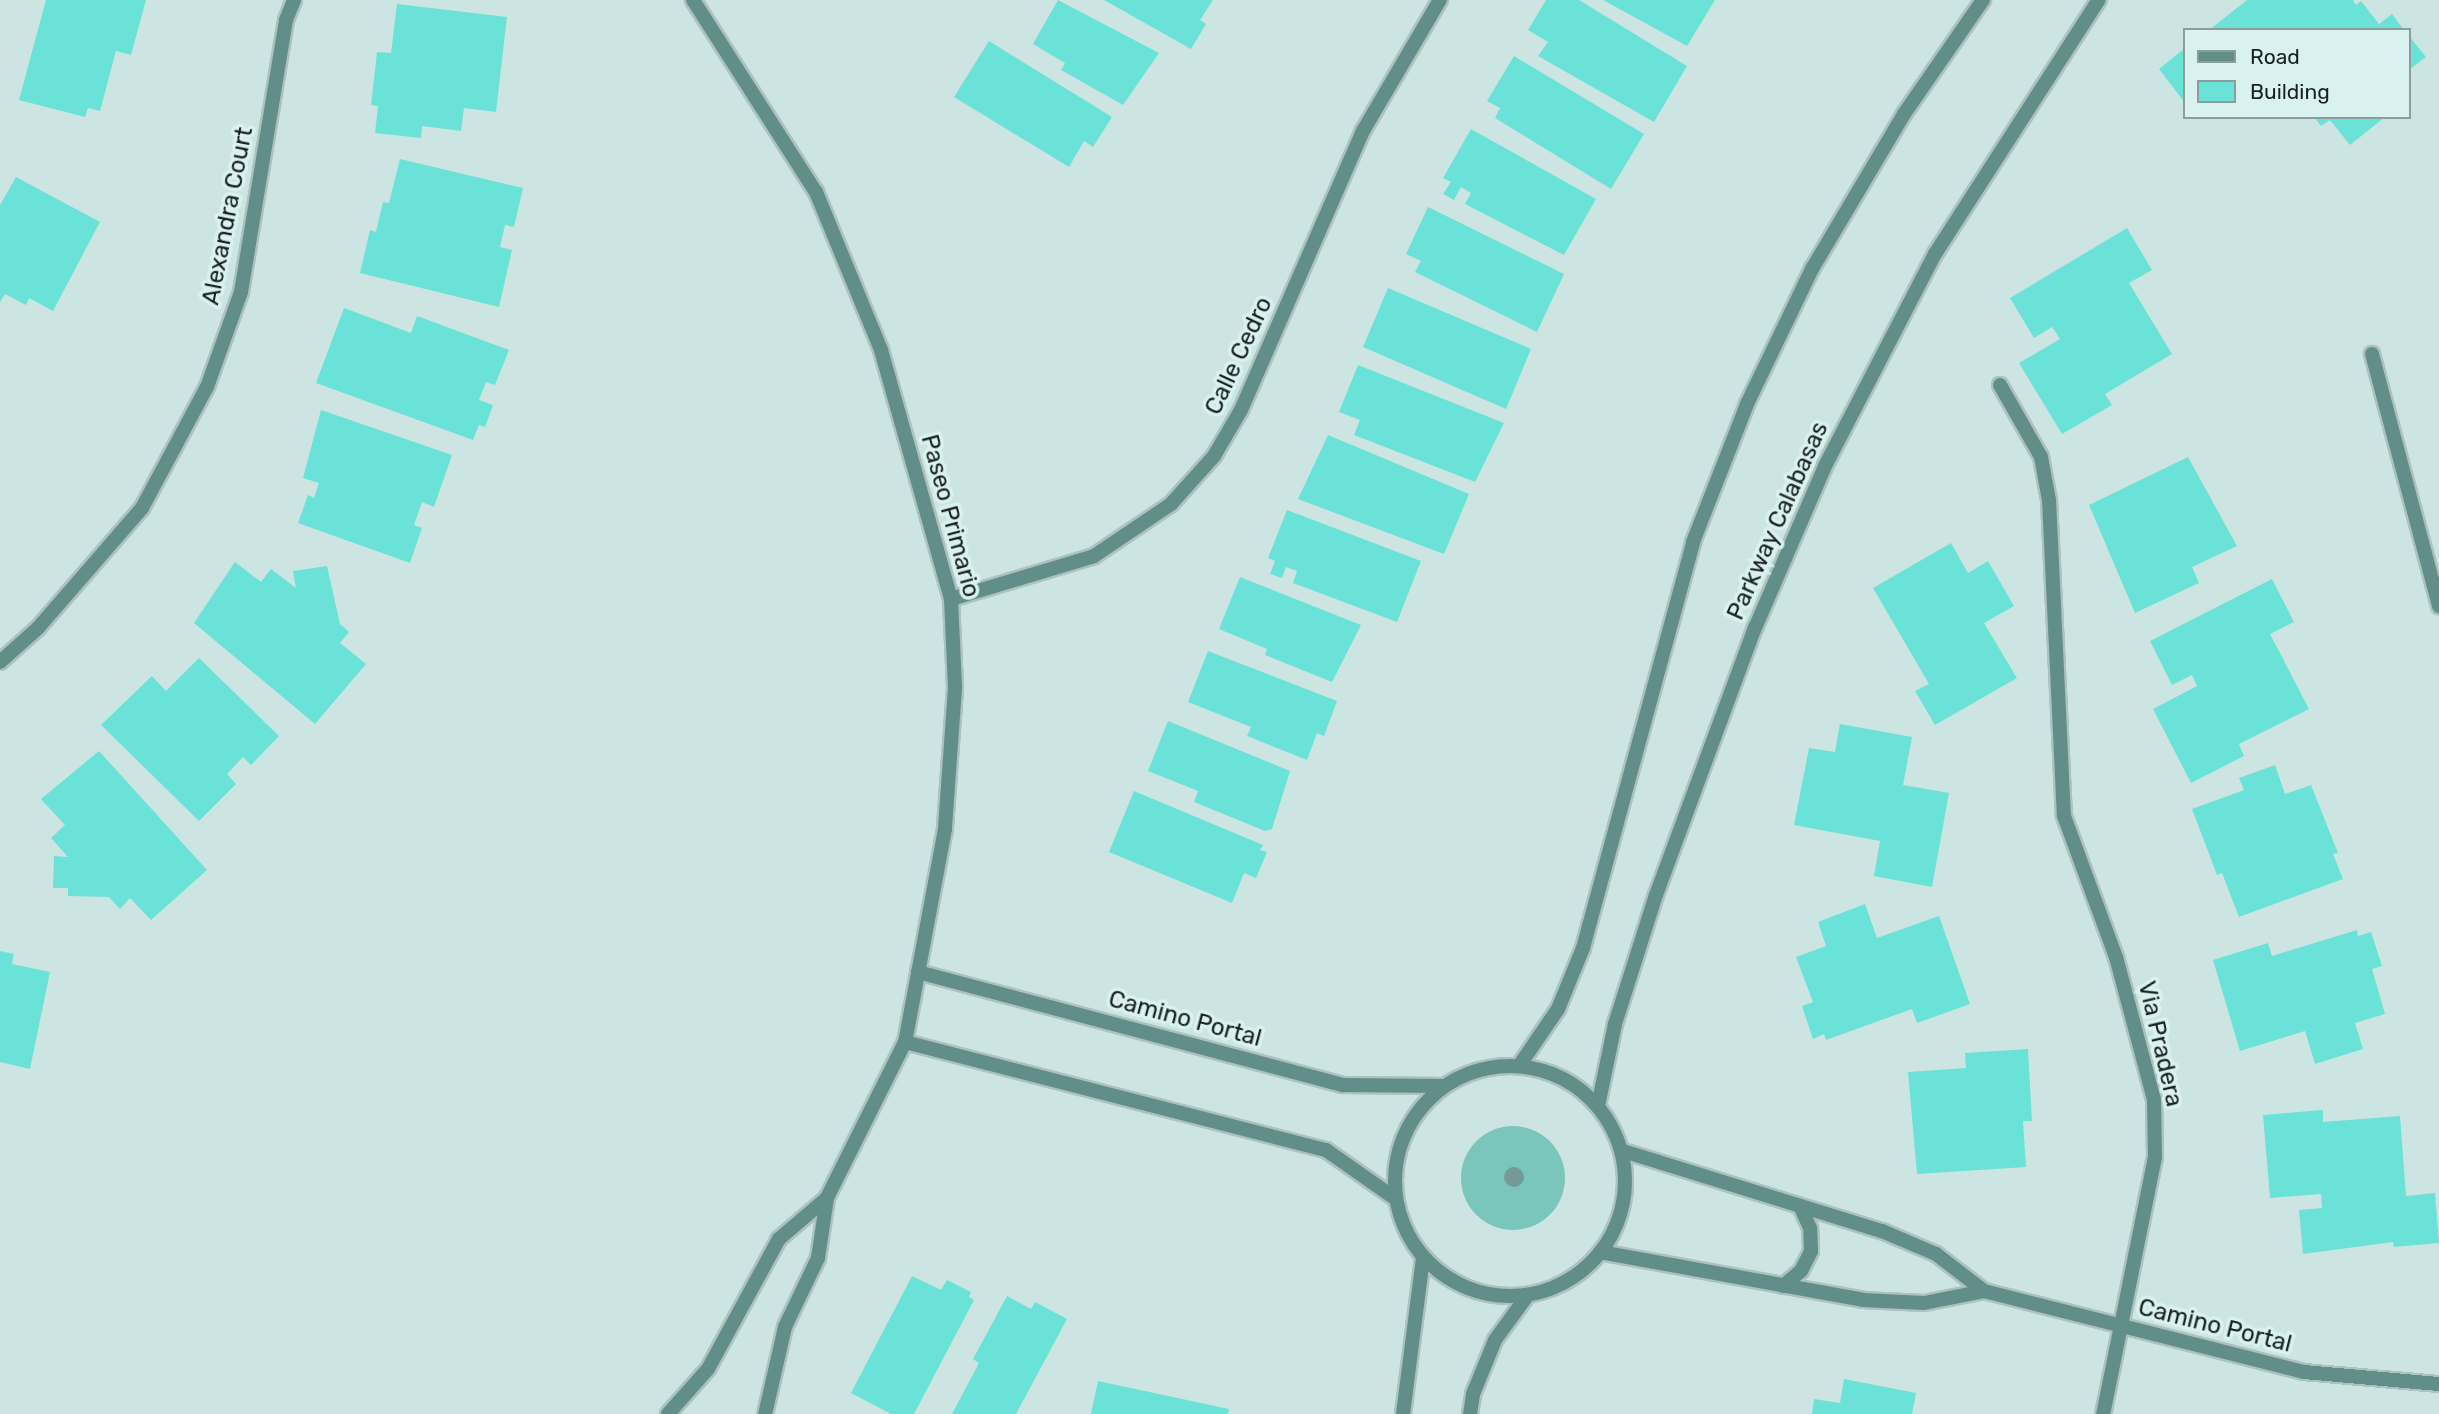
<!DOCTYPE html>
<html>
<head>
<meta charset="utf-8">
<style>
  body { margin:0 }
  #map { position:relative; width:2439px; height:1414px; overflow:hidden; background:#cde5e2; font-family:Rubik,sans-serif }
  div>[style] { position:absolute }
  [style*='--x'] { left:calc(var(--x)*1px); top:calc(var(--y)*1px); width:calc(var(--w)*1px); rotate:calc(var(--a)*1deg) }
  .green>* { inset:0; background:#7ac6bd }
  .round { border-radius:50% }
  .building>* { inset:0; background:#6be2d7 }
  .roads { filter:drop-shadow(2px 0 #acc2bf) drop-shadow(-2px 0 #acc2bf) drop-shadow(0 2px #acc2bf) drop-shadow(0 -2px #acc2bf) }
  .service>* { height:14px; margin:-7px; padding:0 7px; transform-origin:7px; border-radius:7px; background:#628e89 }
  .minor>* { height:14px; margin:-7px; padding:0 7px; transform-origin:7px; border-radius:7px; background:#628e89 }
  .tertiary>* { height:14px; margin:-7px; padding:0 7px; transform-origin:7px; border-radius:7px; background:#628e89 }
  .tertiary>.ring { margin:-7px; padding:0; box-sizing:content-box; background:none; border:14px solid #628e89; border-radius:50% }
  .trees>* { width:20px; height:20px; margin:-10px; border-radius:50%; background:#739a96 }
  span { translate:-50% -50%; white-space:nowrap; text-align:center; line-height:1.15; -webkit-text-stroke:7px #daf2ef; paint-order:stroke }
  .street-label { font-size:24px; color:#17201f }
  .legend { position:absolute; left:2183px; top:28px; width:228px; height:91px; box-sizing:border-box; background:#daf2ef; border:2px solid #8c9e9c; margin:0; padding:9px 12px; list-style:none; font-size:21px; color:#17201f }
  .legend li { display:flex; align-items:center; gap:14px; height:35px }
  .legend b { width:35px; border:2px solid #8c9e9c }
</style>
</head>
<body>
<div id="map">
  <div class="green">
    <i class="round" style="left:1461px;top:1126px;width:104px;height:104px"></i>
  </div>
  <div class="building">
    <i style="clip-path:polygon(46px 0,146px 0,131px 55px,116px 51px,100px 111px,88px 108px,85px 117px,19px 100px)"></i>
    <i style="clip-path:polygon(1058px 0,1159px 53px,1123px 105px,1061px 70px,1065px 63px,1033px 44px)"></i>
    <i style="clip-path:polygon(1104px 0,1213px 0,1200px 20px,1206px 24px,1191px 49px)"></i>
    <i style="clip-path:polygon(1546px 0,1579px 0,1687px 66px,1654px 122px,1538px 56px,1548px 42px,1528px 30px)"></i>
    <i style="clip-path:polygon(1603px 0,1715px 0,1687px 46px)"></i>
    <i style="clip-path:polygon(2247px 0,2353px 0,2356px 5px,2361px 1px,2379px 24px,2392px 14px,2404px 30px,2209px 30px)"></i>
    <i style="clip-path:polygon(397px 4px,507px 17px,496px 112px,464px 108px,461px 131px,422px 126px,421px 138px,375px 133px,378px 106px,371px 105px,377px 52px,391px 53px)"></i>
    <i style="clip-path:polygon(2409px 36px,2426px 57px,2409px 70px)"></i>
    <i style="clip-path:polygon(989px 41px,1112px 117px,1093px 147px,1084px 141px,1069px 167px,954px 97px)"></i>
    <i style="clip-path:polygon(2185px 48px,2185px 103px,2159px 69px)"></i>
    <i style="clip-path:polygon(1514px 56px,1644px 134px,1611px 189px,1495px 118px,1500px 108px,1487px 101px)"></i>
    <i style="clip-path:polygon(2314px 117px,2385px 117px,2350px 145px,2330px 120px,2321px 126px)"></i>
    <i style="clip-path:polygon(1471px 129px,1596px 199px,1564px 255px,1465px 204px,1471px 193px,1461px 187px,1454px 200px,1443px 194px,1451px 182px,1443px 178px)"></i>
    <i style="clip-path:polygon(400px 159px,523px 188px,514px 227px,505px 225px,500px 247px,512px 250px,499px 307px,360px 273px,370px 230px,376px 232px,383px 202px,389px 203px)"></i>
    <i style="clip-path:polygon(16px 177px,100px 222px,53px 311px,29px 298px,26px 305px,5px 294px,0 302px,0 205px)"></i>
    <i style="clip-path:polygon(1428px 207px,1564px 274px,1537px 332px,1415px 272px,1421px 261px,1406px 254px)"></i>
    <i style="clip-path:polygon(2127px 228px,2152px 270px,2129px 283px,2172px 354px,2105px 394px,2112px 405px,2062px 434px,2019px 363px,2060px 339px,2052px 327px,2034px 338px,2010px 298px)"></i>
    <i style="clip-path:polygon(1388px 288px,1531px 349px,1506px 409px,1363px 347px)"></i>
    <i style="clip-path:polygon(344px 308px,411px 333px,417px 316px,509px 350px,495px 385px,486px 382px,479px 400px,493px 405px,485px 427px,479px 425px,473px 440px,316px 383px)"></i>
    <i style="clip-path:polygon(1358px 365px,1504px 423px,1475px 482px,1354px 435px,1360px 420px,1339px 412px)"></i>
    <i style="clip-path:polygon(321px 410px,452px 455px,434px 507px,422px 502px,414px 525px,422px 528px,410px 563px,298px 523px,308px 495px,314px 498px,319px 483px,303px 478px)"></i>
    <i style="clip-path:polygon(1328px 435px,1469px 494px,1444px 554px,1298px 499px)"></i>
    <i style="clip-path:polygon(2188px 457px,2237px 546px,2192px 567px,2199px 583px,2135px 613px,2089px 505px)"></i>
    <i style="clip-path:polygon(1287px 510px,1421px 561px,1397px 622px,1293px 583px,1297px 571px,1286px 567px,1282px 578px,1270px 574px,1275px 561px,1268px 558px)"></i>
    <i style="clip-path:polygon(1951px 543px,1968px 573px,1988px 561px,2014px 606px,1984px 623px,2017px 678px,1935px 725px,1915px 691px,1929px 684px,1873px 588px)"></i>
    <i style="clip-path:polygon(235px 562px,261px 582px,271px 569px,296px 588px,293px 571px,327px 566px,340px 624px,349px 632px,340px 643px,366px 664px,315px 724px,194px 623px)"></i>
    <i style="clip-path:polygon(1240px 577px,1361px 625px,1332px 682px,1265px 655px,1267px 649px,1219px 629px)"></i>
    <i style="clip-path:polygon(2272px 579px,2294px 622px,2270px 634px,2309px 709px,2239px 744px,2244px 756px,2191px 783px,2153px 709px,2197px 686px,2192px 675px,2172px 685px,2150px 641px)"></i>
    <i style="clip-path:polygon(1208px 651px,1337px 701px,1324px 736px,1317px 733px,1307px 760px,1247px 736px,1251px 727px,1188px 702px)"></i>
    <i style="clip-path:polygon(199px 658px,279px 736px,251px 765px,243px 757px,227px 774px,236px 784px,199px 821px,101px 725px,152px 676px,166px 691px)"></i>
    <i style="clip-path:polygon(1168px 721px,1290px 771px,1272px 829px,1265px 831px,1194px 802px,1198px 791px,1148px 771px)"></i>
    <i style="clip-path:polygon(1840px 724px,1912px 737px,1903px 785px,1949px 793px,1932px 887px,1874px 876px,1880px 841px,1794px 825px,1809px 748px,1835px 752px)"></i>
    <i style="clip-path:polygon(99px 751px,207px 870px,151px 920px,130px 898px,120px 909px,109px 897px,68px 896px,68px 888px,53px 888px,54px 856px,68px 857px,51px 838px,65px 825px,41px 799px)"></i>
    <i style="clip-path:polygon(2275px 765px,2285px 794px,2311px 785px,2338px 853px,2333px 854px,2343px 879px,2239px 917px,2222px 873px,2217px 875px,2192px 809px,2244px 790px,2239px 778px)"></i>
    <i style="clip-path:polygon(1134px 791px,1263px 845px,1260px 850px,1267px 852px,1256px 878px,1244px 873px,1232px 903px,1109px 852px)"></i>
    <i style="clip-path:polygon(1865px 904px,1877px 938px,1939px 916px,1970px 1004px,1917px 1023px,1912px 1009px,1826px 1040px,1824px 1034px,1813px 1039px,1802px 1006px,1813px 1002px,1796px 957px,1826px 946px,1818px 922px)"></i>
    <i style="clip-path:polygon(2357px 930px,2358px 936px,2371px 932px,2382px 966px,2372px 969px,2385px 1014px,2355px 1023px,2363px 1049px,2315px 1064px,2305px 1031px,2240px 1051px,2213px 960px,2268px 943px,2272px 956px)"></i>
    <i style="clip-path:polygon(0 951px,14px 954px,12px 964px,50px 972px,30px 1069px,0 1062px)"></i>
    <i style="clip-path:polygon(2028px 1049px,2032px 1121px,2023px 1121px,2026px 1167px,1917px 1174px,1908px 1072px,1966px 1068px,1965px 1053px)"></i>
    <i style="clip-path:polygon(2323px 1110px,2323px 1122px,2400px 1116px,2406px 1196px,2435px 1193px,2439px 1243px,2394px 1247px,2393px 1242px,2303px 1254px,2299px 1210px,2322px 1208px,2321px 1194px,2270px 1198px,2263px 1115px)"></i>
    <i style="clip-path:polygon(912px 1276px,941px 1290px,947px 1280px,971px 1292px,969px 1297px,974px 1300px,914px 1414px,891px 1414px,851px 1393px)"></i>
    <i style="clip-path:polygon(1007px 1296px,1031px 1309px,1035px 1302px,1067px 1319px,1016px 1414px,952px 1414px,979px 1363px,973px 1359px)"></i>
    <i style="clip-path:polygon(1844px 1379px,1916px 1393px,1912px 1414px,1812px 1414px,1814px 1399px,1840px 1403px)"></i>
    <i style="clip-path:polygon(1098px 1381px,1229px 1409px,1228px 1414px,1091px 1414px)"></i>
  </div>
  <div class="roads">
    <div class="service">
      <i style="--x:2000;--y:385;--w:83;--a:60.3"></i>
      <i style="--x:2041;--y:457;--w:44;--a:79.5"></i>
      <i style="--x:2049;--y:500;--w:316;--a:87.3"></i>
    </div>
    <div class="minor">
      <i style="--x:2372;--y:354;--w:261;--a:75.1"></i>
      <i style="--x:951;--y:599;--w:149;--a:-16.7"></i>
      <i style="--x:1094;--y:556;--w:93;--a:-34"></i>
      <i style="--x:1171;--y:504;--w:64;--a:-48.1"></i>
      <i style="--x:1214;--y:456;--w:53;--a:-59.6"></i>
      <i style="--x:1241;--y:410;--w:305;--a:-66.4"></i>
      <i style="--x:1363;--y:131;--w:152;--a:-59.6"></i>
      <i style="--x:0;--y:662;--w:51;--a:-41.8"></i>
      <i style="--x:38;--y:628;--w:159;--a:-49.1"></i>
      <i style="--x:142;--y:508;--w:137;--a:-61.8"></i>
      <i style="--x:207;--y:387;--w:101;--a:-70.3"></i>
      <i style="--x:241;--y:292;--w:276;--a:-80.6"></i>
      <i style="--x:286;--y:20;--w:22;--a:-68"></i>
      <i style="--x:2064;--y:816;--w:150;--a:69.8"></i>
      <i style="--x:2116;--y:957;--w:148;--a:75.1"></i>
      <i style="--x:2154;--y:1100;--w:57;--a:89"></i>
      <i style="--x:2155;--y:1157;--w:262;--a:101.4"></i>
      <i style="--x:918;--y:972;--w:440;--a:14.9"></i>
      <i style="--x:1343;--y:1085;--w:100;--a:0.6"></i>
      <i style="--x:905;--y:1042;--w:435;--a:14.4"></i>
      <i style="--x:1326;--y:1150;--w:85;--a:35"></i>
      <i style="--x:1623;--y:1151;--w:271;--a:17.2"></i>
      <i style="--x:1882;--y:1231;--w:59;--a:23.1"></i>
      <i style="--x:1936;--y:1254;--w:61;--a:37.6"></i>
      <i style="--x:1984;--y:1291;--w:330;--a:14.2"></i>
      <i style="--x:2304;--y:1372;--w:136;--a:5.1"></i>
      <i style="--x:1600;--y:1252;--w:267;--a:10.3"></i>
      <i style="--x:1863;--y:1300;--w:61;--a:2.8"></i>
      <i style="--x:1924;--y:1303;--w:61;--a:-11.3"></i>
      <i style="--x:1783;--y:1286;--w:23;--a:-40"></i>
      <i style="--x:1801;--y:1271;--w:22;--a:-63"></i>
      <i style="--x:1811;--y:1251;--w:23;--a:-92"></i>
      <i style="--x:1810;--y:1228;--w:24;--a:-114"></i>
    </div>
    <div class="tertiary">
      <i style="--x:693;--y:0;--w:228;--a:57.4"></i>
      <i style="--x:816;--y:192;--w:171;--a:67.6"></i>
      <i style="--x:881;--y:350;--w:259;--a:74.3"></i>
      <i style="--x:951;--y:599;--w:89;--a:87.4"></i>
      <i style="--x:955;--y:688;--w:141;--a:94.1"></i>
      <i style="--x:945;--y:829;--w:217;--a:100.6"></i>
      <i style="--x:905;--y:1042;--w:174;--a:116.6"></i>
      <i style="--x:827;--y:1198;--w:61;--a:98.5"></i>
      <i style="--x:818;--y:1258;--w:76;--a:115.6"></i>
      <i style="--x:785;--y:1327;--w:89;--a:102.9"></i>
      <i style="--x:1519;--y:1066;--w:69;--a:-55.6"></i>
      <i style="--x:1558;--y:1009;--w:66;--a:-67.7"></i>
      <i style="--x:1583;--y:948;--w:421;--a:-74.8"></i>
      <i style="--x:1693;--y:542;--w:148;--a:-68.6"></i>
      <i style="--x:1747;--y:404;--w:150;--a:-64.3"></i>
      <i style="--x:1812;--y:269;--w:180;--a:-59.3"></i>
      <i style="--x:1904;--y:114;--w:139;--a:-55.3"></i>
      <i class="ring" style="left:1395px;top:1066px;width:216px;height:216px"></i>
      <i style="--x:1598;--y:1106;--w:84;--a:-78.3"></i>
      <i style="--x:1615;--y:1024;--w:135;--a:-72.4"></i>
      <i style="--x:1656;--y:895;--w:285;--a:-69.7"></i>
      <i style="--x:1755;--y:628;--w:176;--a:-66.6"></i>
      <i style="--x:1825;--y:466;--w:239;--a:-62.6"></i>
      <i style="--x:1935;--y:254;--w:302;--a:-57.2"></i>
      <i style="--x:668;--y:1414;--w:60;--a:-48.4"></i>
      <i style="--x:708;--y:1369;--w:148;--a:-61.4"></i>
      <i style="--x:779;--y:1239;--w:63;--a:-40.5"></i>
      <i style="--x:1403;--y:1414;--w:157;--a:-82.7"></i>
      <i style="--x:1470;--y:1414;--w:20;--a:-81"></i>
      <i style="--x:1473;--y:1394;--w:58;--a:-67.8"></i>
      <i style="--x:1495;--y:1340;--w:54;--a:-54"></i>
    </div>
  </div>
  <div class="trees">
    <i style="left:1514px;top:1177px"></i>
  </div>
  <div class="street-label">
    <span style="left:228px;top:216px;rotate:-79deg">Alexandra Court</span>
    <span style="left:1239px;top:356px;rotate:-65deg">Calle Cedro</span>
    <span style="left:950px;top:516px;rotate:75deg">Paseo Primario</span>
    <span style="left:1778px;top:521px;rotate:-66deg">Parkway Calabasas</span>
    <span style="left:1185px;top:1019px;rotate:15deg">Camino Portal</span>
    <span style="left:2160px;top:1044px;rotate:77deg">Via Pradera</span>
    <span style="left:2215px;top:1326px;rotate:14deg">Camino Portal</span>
  </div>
  <ul class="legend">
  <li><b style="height:9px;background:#628e89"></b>Road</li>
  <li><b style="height:19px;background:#6be2d7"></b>Building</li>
  </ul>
</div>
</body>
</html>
